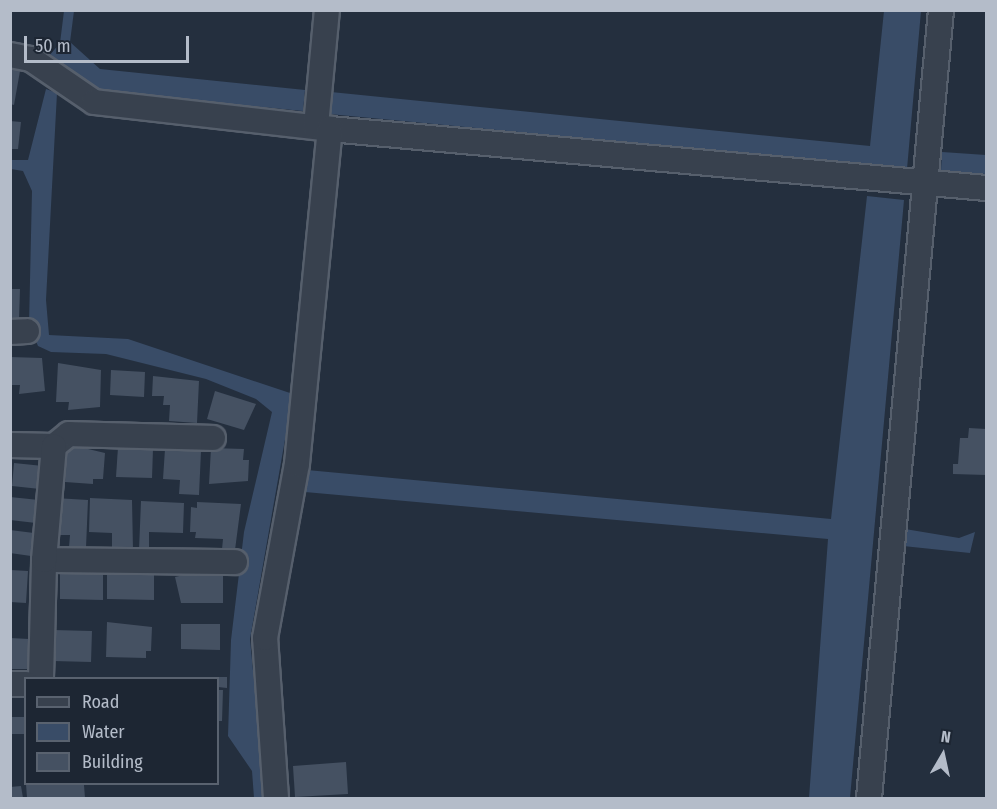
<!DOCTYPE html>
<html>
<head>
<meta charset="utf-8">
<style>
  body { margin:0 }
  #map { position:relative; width:997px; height:809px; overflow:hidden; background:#242f3e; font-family:"Fira Sans Condensed",sans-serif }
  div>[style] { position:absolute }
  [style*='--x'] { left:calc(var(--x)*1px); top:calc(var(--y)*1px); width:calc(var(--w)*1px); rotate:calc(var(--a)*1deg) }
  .water>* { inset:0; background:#394c67 }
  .building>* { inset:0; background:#455162 }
  .roads { filter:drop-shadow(2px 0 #565f6c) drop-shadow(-2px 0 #565f6c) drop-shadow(0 2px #565f6c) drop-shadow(0 -2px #565f6c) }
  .minor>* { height:24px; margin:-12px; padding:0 12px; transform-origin:12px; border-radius:12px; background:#38414e }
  span { translate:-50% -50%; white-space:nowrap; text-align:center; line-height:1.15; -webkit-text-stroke:6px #1d2633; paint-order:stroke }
  .frame { position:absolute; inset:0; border:12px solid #b4bcc9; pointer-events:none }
  .legend { position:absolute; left:24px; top:677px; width:195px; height:108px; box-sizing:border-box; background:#1d2633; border:2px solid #59626f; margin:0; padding:8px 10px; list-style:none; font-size:18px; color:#b4bcc9 }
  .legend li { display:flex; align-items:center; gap:12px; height:30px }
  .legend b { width:30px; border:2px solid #59626f }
  .north { position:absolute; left:913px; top:725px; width:60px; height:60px; -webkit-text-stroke:4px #1d2633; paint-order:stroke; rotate:9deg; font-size:16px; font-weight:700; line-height:24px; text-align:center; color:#b4bcc9 }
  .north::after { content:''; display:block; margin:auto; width:21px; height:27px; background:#b4bcc9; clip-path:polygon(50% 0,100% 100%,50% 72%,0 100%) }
  .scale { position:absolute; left:24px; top:36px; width:165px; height:27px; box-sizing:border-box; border:3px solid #b4bcc9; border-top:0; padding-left:8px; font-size:18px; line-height:21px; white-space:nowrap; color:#b4bcc9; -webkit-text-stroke:4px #1d2633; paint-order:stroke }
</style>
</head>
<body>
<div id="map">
  <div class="water">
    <i style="clip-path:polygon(64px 11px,74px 11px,70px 42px,100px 69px,305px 90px,303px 111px,93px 91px,49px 56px,60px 43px)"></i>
    <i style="clip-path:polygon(884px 11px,921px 11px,907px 169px,329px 114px,331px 92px,870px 146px)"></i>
    <i style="clip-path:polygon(46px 89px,57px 93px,46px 300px,49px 335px,128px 339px,293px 394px,250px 639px,265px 798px,254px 798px,252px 771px,228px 736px,231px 640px,244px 532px,272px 412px,256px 399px,206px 379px,106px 354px,51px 352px,38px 346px,29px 325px,32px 191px,23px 171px,11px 169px,10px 160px,28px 160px)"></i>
    <i style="clip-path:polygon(942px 152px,986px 155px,986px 174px,941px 171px)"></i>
    <i style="clip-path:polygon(867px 196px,904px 200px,850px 798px,809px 798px,828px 539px,305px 492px,307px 470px,831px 519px)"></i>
    <i style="clip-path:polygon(905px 529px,959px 538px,975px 532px,970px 553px,903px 546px)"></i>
  </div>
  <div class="building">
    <i style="clip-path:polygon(10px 69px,20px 71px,14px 105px,10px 104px)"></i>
    <i style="clip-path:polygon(10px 121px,21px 122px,18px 149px,10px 149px)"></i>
    <i style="clip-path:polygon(10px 289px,20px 289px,19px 319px,10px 319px)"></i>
    <i style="clip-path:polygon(10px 357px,42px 358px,45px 391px,19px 394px,20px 385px,10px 385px)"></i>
    <i style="clip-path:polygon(58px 363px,101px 370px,100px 407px,68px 410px,69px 402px,56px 402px)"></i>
    <i style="clip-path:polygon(111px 370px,145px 372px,144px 397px,110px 395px)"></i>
    <i style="clip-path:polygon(153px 376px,199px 381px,197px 423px,169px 421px,170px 405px,163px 405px,164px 396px,152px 396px)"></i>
    <i style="clip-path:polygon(215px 391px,256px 404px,244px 430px,207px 419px)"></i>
    <i style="clip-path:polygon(969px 428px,986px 429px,986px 475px,953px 474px,953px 464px,958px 464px,960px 438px,968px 438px)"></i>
    <i style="clip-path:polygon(67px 444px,105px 453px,103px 479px,93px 479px,93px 484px,65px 482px)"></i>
    <i style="clip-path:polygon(118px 447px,153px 449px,152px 478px,116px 477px)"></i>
    <i style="clip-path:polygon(211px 448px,244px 449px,243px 460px,249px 460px,248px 481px,209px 484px)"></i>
    <i style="clip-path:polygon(165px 449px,201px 451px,199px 495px,179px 494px,180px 480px,163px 479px)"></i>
    <i style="clip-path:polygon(14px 463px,43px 466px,40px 489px,12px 486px)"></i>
    <i style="clip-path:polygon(10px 497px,39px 500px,36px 523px,10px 520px)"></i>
    <i style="clip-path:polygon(55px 498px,88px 500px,86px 548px,69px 547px,70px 535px,53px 535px)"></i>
    <i style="clip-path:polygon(90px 498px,132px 500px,133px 549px,112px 548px,112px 533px,89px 532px)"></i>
    <i style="clip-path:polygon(141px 501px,184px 503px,183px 533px,149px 532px,149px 550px,139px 550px)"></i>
    <i style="clip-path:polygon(197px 502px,241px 504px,235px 550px,222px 549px,223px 539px,195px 538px,196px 532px,190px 532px,191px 507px,197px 508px)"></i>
    <i style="clip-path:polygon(10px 530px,34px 533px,31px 556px,10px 553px)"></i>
    <i style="clip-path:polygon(209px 569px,209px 574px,223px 575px,223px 603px,181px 603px,175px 577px)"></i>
    <i style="clip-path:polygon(10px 570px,28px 571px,26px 603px,10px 602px)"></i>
    <i style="clip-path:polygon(60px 571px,103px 571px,103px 600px,60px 599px)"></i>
    <i style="clip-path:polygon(107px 572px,154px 572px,154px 600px,107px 599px)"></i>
    <i style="clip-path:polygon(107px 622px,152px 627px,151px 651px,146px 651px,146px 658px,106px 657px)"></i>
    <i style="clip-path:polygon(181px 624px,220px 624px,220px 650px,181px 649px)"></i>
    <i style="clip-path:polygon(53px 630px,92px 631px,91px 662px,53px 661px)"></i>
    <i style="clip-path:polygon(10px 638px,29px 639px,28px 669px,10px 669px)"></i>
    <i style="clip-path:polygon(218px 677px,227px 677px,227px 688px,218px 687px)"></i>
    <i style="clip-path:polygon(218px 690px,223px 690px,222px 721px,218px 721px)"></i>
    <i style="clip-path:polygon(10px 717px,26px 717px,26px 734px,10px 734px)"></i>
    <i style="clip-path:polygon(346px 762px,348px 794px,295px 797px,293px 766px)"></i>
    <i style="clip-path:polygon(26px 784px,79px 784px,84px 785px,85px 798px,27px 798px)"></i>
    <i style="clip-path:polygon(21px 786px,23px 798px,10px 798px,10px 787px)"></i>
  </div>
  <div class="roads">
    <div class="minor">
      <i style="--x:10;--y:55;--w:21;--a:11"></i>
      <i style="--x:31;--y:59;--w:76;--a:34.3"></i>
      <i style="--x:94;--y:102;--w:238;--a:6.5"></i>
      <i style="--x:330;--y:129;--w:659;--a:5.14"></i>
      <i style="--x:316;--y:126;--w:117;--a:-84.6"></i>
      <i style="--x:10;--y:332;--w:17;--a:-3"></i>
      <i style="--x:10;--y:445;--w:44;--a:1.3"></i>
      <i style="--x:54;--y:446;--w:19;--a:-39"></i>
      <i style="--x:69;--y:434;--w:144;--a:1.6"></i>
      <i style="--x:44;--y:560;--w:191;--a:0.6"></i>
      <i style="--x:41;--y:678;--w:118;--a:-88.5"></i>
      <i style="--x:44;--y:560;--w:114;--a:-85"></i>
      <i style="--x:10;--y:684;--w:16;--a:0"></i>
      <i style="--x:276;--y:798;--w:160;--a:-93.9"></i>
      <i style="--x:265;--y:638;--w:177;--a:-79.6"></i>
      <i style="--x:297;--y:464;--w:337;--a:-84.4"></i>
      <i style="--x:869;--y:798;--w:791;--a:-84.78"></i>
    </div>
  </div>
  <div class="frame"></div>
  <ul class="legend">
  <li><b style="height:8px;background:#38414e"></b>Road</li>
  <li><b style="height:16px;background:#394c67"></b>Water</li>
  <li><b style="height:16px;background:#455162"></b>Building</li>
  </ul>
  <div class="north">N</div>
  <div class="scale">50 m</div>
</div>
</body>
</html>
